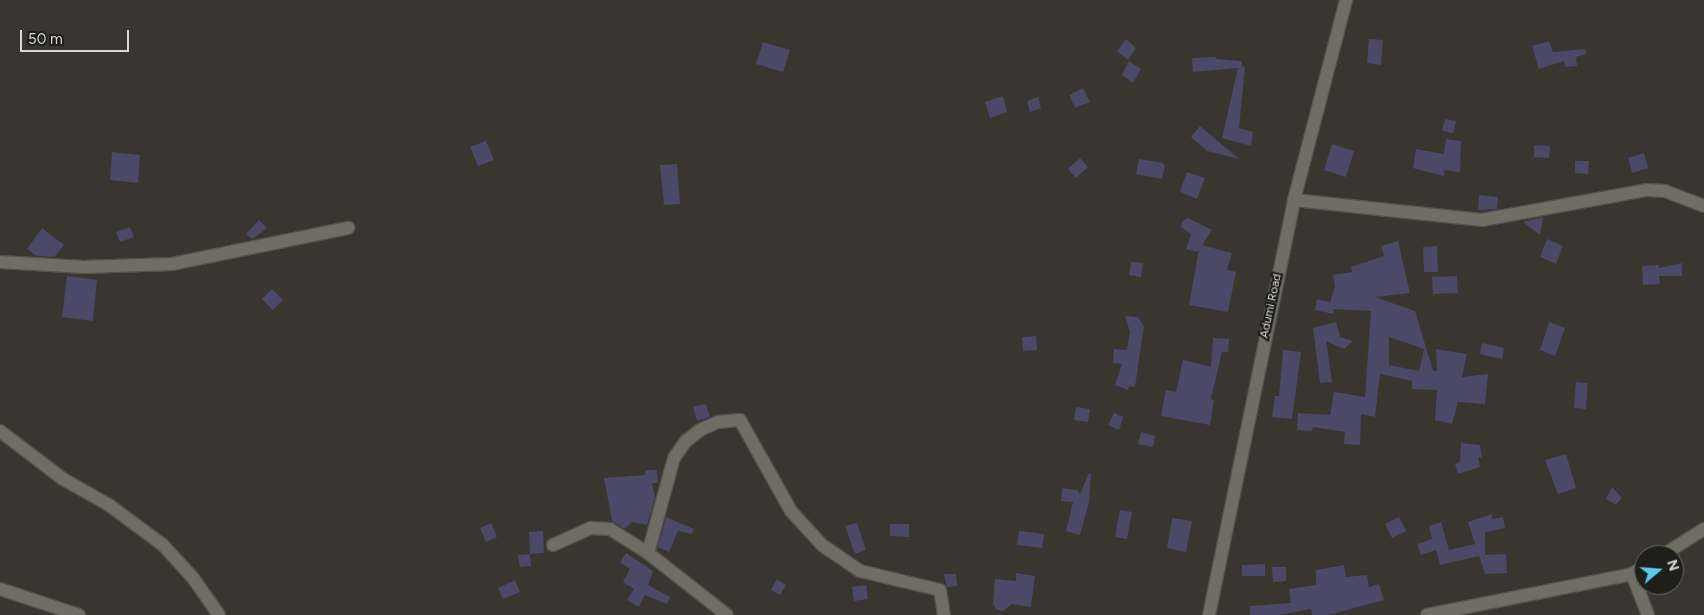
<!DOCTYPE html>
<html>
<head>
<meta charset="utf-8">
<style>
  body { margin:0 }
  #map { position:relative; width:1704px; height:615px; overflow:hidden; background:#38362e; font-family:Figtree,sans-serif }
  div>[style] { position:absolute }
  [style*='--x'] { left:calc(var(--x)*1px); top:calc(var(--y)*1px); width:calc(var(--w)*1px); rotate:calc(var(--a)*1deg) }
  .building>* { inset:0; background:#4c4868 }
  .roads { filter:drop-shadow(1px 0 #53524b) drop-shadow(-1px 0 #53524b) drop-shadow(0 1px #53524b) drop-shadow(0 -1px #53524b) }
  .street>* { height:12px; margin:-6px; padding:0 6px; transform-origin:6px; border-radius:6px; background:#6f6d64 }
  .secondary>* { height:12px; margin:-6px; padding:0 6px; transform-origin:6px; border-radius:6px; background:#6f6d64 }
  span { translate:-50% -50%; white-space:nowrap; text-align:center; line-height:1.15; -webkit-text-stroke:4.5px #1e1e1a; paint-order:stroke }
  .street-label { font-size:12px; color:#d9d8d3 }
  .north { position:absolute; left:1634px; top:545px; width:50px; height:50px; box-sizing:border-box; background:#1e1e1a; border:1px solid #696864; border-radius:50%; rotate:72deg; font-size:14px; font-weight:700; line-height:20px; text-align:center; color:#d9d8d3 }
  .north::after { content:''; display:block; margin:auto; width:18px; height:22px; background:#5bc8e6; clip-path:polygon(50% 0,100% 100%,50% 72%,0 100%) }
  .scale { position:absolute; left:20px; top:30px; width:109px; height:22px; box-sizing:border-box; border:2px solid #d9d8d3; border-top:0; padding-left:6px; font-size:15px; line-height:18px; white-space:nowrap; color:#d9d8d3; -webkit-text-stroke:4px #1e1e1a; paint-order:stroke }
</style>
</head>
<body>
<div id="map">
  <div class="building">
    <i style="clip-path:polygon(1126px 39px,1136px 48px,1128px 60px,1117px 51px)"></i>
    <i style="clip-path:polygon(1369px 39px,1383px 40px,1381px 65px,1367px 63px)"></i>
    <i style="clip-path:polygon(1549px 41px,1553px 52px,1585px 49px,1586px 54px,1576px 57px,1577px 66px,1565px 67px,1564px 61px,1539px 69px,1532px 46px)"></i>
    <i style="clip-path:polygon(763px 42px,790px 50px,783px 72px,756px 64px)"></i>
    <i style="clip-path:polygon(1216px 57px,1216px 59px,1242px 61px,1242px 66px,1245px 67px,1239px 128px,1253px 132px,1251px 146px,1222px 138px,1238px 68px,1193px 72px,1192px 58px)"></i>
    <i style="clip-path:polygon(1129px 61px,1141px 69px,1133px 83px,1122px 75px)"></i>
    <i style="clip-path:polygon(1083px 88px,1090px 102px,1075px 108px,1069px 95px)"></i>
    <i style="clip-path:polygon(1003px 96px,1007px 112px,990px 118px,985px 102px)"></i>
    <i style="clip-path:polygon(1038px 97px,1041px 108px,1030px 112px,1027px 101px)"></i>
    <i style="clip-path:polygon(1445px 119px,1456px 121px,1453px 133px,1442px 131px)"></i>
    <i style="clip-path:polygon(1200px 126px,1239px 159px,1207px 151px,1191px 137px)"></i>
    <i style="clip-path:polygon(1446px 139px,1461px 141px,1460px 172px,1444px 170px,1444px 176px,1413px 168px,1416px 149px,1444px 154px)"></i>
    <i style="clip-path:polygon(486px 141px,494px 160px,478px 166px,470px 147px)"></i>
    <i style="clip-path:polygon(1332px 144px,1354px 151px,1346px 177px,1324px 170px)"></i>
    <i style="clip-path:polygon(1534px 145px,1550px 146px,1549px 158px,1534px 157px)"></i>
    <i style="clip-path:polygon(112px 152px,140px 155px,138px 183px,110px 180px)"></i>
    <i style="clip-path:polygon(1644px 153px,1648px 168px,1632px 173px,1628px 158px)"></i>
    <i style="clip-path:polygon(1080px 158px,1088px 167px,1076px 178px,1068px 169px)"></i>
    <i style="clip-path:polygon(1139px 159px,1163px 163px,1165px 166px,1162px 179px,1136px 174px)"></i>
    <i style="clip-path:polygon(1575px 161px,1589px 161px,1588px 174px,1575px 173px)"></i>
    <i style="clip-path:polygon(677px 164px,680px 204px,664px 205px,660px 165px)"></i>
    <i style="clip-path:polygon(1187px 172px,1205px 178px,1197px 199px,1180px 192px)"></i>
    <i style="clip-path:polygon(1479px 195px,1498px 197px,1497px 209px,1478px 210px)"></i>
    <i style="clip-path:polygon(1543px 217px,1540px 235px,1523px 222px)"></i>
    <i style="clip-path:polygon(1188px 218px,1212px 230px,1202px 245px,1232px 253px,1227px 270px,1236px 272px,1228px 312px,1189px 305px,1199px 249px,1197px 252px,1186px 249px,1191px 234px,1181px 227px,1182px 221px)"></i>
    <i style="clip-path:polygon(259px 220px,267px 228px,252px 239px,246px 234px)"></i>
    <i style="clip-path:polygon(130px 227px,134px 237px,120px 242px,116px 232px)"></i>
    <i style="clip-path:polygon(42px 228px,64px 245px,54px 257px,37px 256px,27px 249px)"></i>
    <i style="clip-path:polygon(1547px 239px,1563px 246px,1556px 264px,1540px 257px)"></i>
    <i style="clip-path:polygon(evenodd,1398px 241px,1410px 293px,1375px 297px,1415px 311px,1433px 371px,1437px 371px,1436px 349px,1467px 354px,1462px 377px,1488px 374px,1485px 404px,1458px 402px,1452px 424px,1435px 420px,1437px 390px,1412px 389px,1412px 381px,1380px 374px,1375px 417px,1361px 414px,1360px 445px,1344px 444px,1345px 432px,1313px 427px,1312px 431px,1297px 430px,1298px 413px,1330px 415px,1334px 392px,1365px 397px,1371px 311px,1333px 309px,1334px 314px,1315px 310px,1317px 299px,1330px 302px,1335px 287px,1333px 275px,1352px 272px,1351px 267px,1384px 256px,1381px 246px,1398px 241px,1389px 337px,1424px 349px,1419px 371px,1389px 365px,1389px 337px)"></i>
    <i style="clip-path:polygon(1437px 246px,1438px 272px,1424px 272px,1423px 247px)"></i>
    <i style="clip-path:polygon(1131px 262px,1143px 263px,1141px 277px,1129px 275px)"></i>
    <i style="clip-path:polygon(1682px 263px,1682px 276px,1659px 276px,1660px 284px,1643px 285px,1642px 266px,1659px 265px,1659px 268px)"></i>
    <i style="clip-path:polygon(67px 276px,97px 280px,93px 321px,62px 317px)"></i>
    <i style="clip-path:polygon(1457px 276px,1458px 293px,1433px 294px,1432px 277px)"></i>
    <i style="clip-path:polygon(272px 289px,283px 300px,273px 310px,262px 299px)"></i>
    <i style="clip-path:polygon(1125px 316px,1138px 317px,1144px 326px,1135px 387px,1129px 386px,1128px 390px,1115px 385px,1122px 364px,1113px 363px,1114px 349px,1127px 350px,1130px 332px)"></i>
    <i style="clip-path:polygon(1336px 322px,1340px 337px,1353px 341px,1344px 349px,1326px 341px,1332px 382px,1320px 383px,1313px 328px)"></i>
    <i style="clip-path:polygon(1549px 322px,1565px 328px,1555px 356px,1540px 350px)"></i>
    <i style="clip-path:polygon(1036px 336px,1037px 350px,1023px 351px,1022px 337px)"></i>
    <i style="clip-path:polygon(1213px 338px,1229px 339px,1228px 352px,1222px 352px,1211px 399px,1214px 400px,1210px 425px,1161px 416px,1166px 390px,1176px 392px,1183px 360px,1211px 367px)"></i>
    <i style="clip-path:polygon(1482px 343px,1504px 348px,1502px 359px,1480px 354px)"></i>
    <i style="clip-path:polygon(1283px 350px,1301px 352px,1292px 419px,1272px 417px,1275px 396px,1279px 396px)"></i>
    <i style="clip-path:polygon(1576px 382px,1588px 383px,1586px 409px,1574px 408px)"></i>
    <i style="clip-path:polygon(706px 404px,710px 417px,697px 421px,693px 407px)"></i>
    <i style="clip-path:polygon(1076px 407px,1090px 409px,1088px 422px,1074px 420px)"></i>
    <i style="clip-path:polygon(1114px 413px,1123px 417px,1119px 430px,1108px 425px)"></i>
    <i style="clip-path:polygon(1141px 432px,1155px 436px,1153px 447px,1138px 444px)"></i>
    <i style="clip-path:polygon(1461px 443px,1480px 445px,1482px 458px,1478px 457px,1480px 467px,1458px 474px,1455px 464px,1460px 462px)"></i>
    <i style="clip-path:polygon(1566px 454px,1576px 488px,1558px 494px,1545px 460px)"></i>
    <i style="clip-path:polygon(645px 470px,657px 470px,658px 483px,652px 483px,655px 498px,647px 525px,632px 522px,625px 529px,612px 521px,604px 478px,645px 475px)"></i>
    <i style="clip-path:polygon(1089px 473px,1091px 474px,1089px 502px,1080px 535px,1066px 531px,1073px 502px,1061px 501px,1062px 488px,1077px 490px,1080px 494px)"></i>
    <i style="clip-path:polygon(1612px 487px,1622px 498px,1616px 505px,1606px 499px)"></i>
    <i style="clip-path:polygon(1120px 510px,1132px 512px,1127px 539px,1115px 537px)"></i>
    <i style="clip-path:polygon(1492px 514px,1492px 519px,1503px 517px,1505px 528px,1485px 532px,1485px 555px,1506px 554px,1507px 573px,1485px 574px,1479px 556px,1440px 565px,1436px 550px,1421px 555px,1417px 544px,1432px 539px,1429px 526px,1441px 522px,1449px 550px,1475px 544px,1468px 522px)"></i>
    <i style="clip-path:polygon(666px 517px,694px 529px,692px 534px,678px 531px,669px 552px,658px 547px)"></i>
    <i style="clip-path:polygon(1399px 517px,1406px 531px,1392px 538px,1385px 524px)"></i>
    <i style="clip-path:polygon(1172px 518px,1192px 521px,1186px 552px,1167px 548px)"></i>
    <i style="clip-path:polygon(491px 523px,497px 537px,486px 542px,480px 528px)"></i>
    <i style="clip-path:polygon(857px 523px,866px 550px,855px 554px,845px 526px)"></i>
    <i style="clip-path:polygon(890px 524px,909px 524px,909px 537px,890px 536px)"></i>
    <i style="clip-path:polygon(543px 531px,544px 553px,530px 554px,529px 532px)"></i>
    <i style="clip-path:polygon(1019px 531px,1044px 534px,1042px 548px,1017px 545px)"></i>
    <i style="clip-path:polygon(626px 553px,653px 571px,648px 585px,670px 597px,667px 604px,645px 595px,639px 607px,627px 600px,634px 589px,623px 582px,630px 569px,620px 562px)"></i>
    <i style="clip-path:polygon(530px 554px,531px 566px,520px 567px,518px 555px)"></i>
    <i style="clip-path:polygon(1265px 564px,1265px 576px,1242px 576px,1242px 565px)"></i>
    <i style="clip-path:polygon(1344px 565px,1346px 577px,1367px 575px,1369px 587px,1379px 584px,1384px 600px,1328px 615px,1312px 615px,1311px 609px,1278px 615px,1250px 615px,1250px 606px,1291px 603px,1289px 589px,1316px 585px,1316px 570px)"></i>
    <i style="clip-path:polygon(1272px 567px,1286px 567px,1286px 581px,1273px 582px)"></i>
    <i style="clip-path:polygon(1016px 573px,1035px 576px,1031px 607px,1011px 604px,1004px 611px,997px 610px,993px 604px,995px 579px,1016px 581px)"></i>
    <i style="clip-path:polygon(944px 574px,956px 574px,957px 586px,947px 587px)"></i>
    <i style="clip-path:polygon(777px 579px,786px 585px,780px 595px,771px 590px)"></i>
    <i style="clip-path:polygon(515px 580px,520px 592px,503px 599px,498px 588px)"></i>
    <i style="clip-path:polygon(866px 585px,868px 599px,854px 601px,852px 587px)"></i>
  </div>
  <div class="roads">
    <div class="street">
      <i style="--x:1294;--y:200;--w:189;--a:6.1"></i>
      <i style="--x:1482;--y:220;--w:168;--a:-10.3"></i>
      <i style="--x:1647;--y:190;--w:18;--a:3"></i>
      <i style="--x:1665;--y:191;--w:42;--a:21"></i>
      <i style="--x:0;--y:262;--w:84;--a:3.4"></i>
      <i style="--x:84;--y:267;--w:88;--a:-2"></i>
      <i style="--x:172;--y:264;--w:180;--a:-11.6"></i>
      <i style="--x:0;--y:431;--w:79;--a:37.3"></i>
      <i style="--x:63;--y:479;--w:53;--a:29.5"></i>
      <i style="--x:109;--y:505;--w:67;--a:36.5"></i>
      <i style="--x:163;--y:545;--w:45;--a:47.7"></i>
      <i style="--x:193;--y:578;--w:45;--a:54.9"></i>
      <i style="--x:553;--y:545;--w:42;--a:-24.1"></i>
      <i style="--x:591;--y:528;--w:19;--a:3"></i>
      <i style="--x:610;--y:529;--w:45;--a:32.3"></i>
      <i style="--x:648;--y:553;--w:100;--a:38.1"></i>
      <i style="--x:648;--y:553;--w:98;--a:-74.7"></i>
      <i style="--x:674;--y:458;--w:21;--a:-55"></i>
      <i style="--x:686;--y:441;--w:18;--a:-38"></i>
      <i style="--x:700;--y:430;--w:20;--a:-24"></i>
      <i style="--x:718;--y:422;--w:22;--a:-5"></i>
      <i style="--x:740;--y:420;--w:104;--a:60.7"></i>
      <i style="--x:791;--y:511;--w:46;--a:47.6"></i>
      <i style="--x:822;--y:545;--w:46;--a:34.4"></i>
      <i style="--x:860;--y:571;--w:82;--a:13.4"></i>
      <i style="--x:940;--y:590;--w:25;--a:81"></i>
      <i style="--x:1663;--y:555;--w:49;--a:-32.4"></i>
      <i style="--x:1632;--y:574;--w:14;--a:-30"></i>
      <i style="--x:0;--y:589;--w:83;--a:18.2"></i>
      <i style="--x:1427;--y:615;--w:209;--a:-11.3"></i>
      <i style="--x:1632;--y:574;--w:44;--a:68.7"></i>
    </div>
    <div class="secondary">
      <i style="--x:1209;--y:615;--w:424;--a:-78.4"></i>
      <i style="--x:1294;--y:200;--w:207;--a:-75.4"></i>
    </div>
  </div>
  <div class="street-label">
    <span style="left:1271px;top:306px;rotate:-78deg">Adumi Road</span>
  </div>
  <div class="north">N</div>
  <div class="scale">50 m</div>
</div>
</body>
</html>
